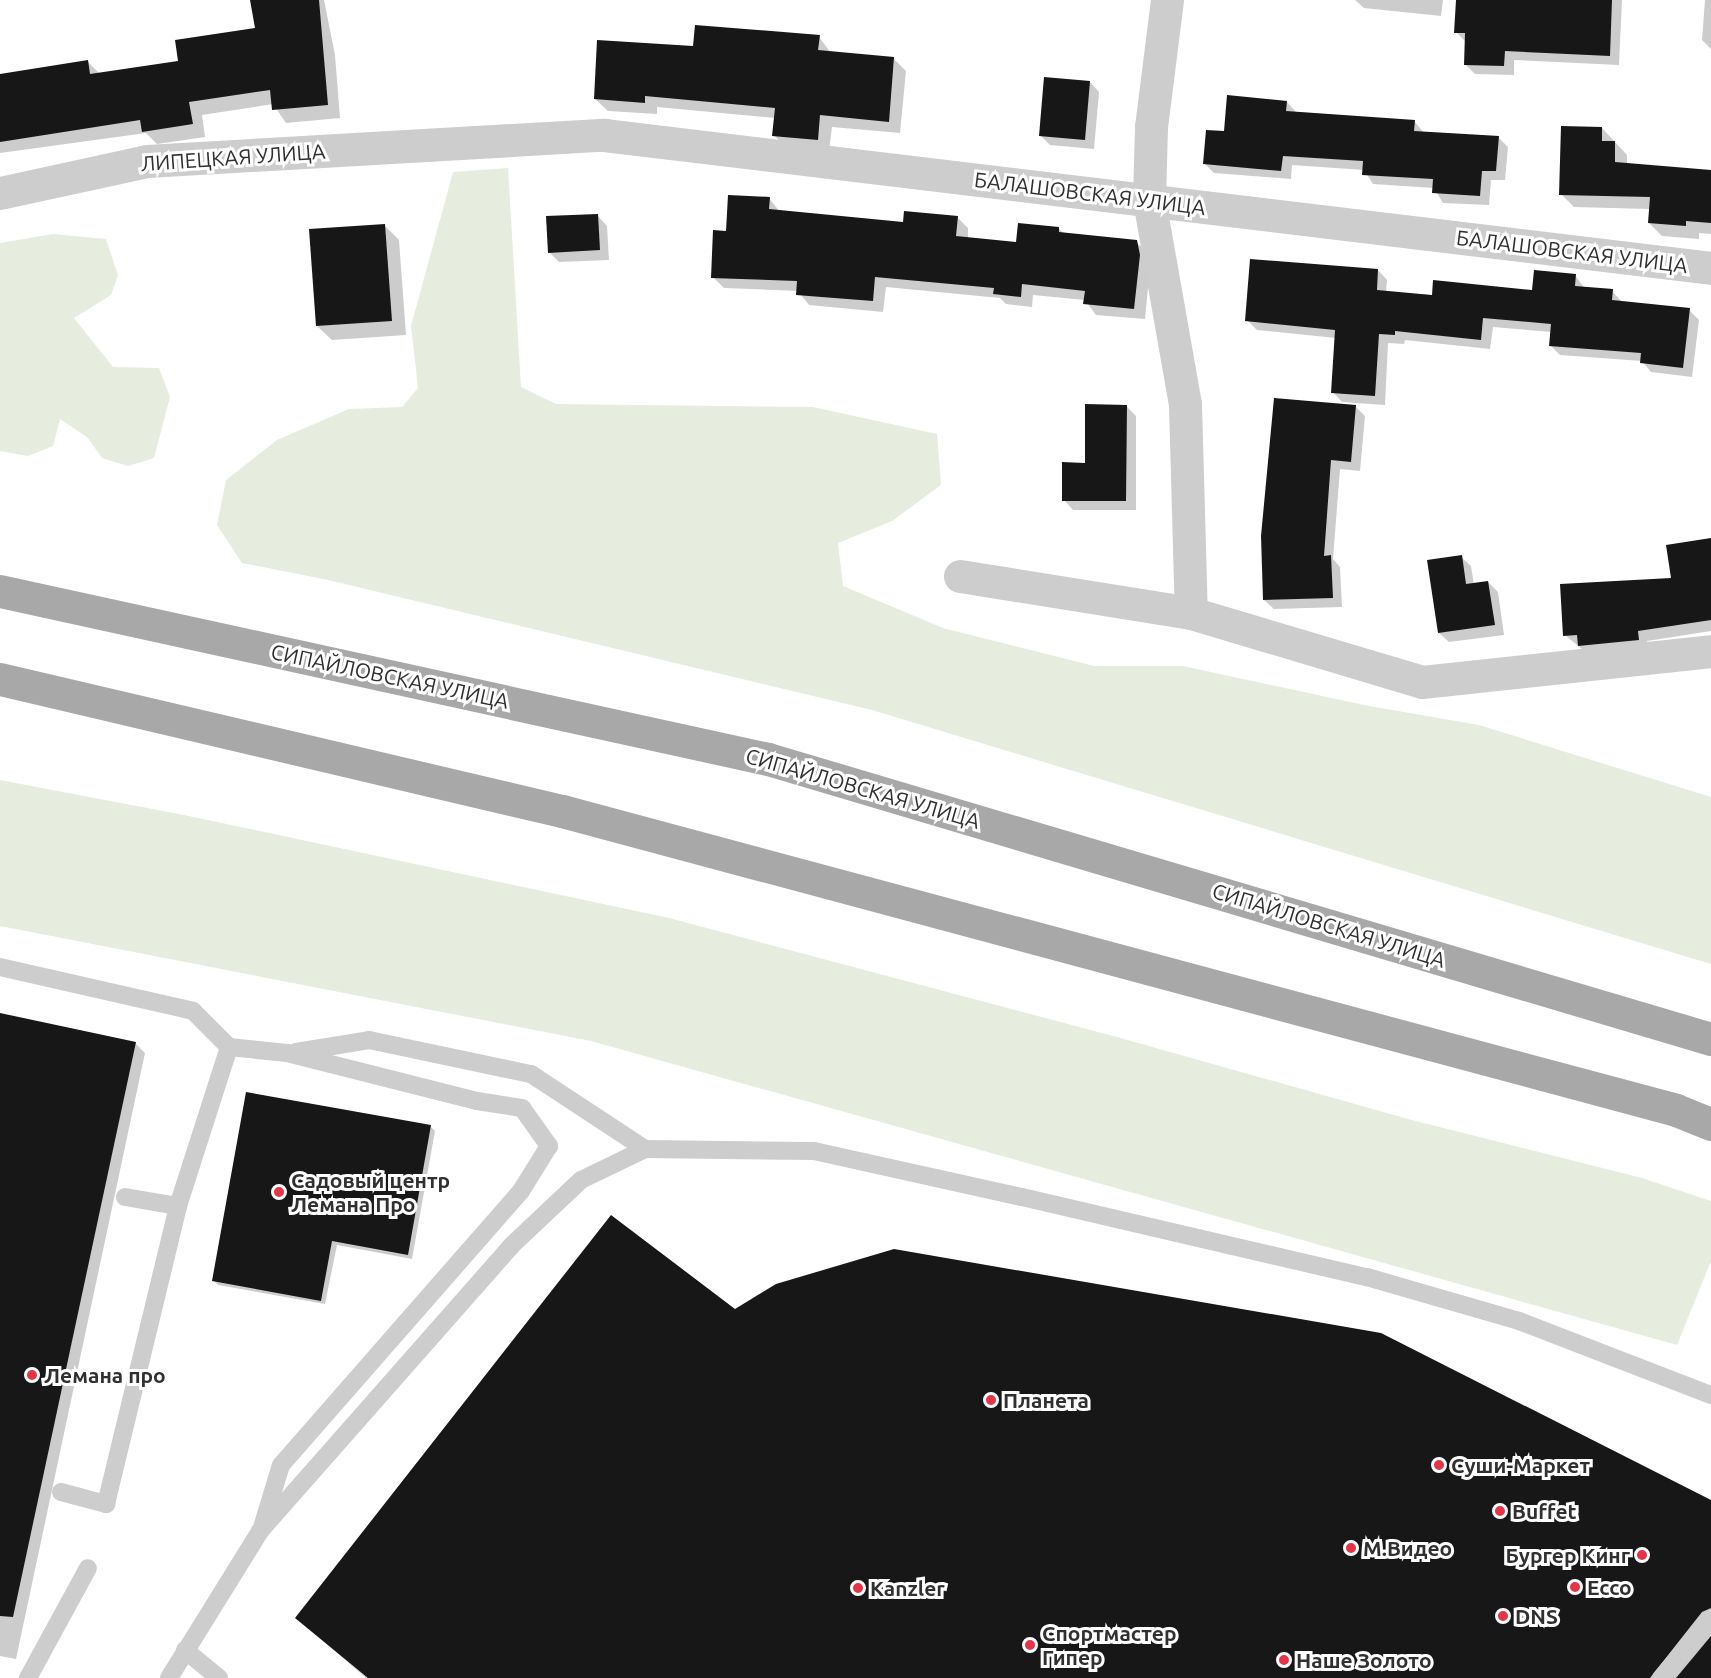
<!DOCTYPE html>
<html>
<head>
<meta charset="utf-8">
<style>
  body { margin:0 }
  #map { position:relative; width:1711px; height:1678px; overflow:hidden; background:#fff; font-family:Ubuntu,sans-serif }
  div>[style] { position:absolute }
  [style*='--x'] { left:calc(var(--x)*1px); top:calc(var(--y)*1px); width:calc(var(--w)*1px); rotate:calc(var(--a)*1deg) }
  .green>* { inset:0; background:#e6edde }
  .shadow>* { inset:0; background:#0003 }
  .building>* { inset:0; background:#171717 }
  .lane>* { height:18px; margin:-9px; padding:0 9px; transform-origin:9px; border-radius:9px; background:#cdcdcd }
  .street>* { height:33px; margin:-16.5px; padding:0 16.5px; transform-origin:16.5px; border-radius:16.5px; background:#cdcdcd }
  .primary>* { height:33px; margin:-16.5px; padding:0 16.5px; transform-origin:16.5px; border-radius:16.5px; background:#a8a8a8 }
  .dots>* { width:16px; height:16px; translate:-50% -50%; box-sizing:border-box; border:3px solid #fff; border-radius:50% }
  span { translate:-50% -50%; white-space:nowrap; text-align:center; line-height:1.15; -webkit-text-stroke:6px #fff; paint-order:stroke }
  .street-label { font-size:21px; color:#303030 }
  .poi-label { font-size:21px; color:#303030; font-weight:700 }
  .left { translate:0 -50%; text-align:left }
  .right { translate:-100% -50%; text-align:right }
</style>
</head>
<body>
<div id="map">
  <div class="green">
    <i style="clip-path:polygon(508px 168px,521px 387px,556px 404px,813px 407px,937px 434px,941px 485px,892px 521px,838px 543px,843px 586px,943px 628px,1094px 666px,1183px 666px,1369px 706px,1479px 725px,1711px 797px,1711px 964px,872px 710px,328px 580px,242px 563px,217px 525px,226px 480px,277px 440px,349px 409px,402px 407px,418px 388px,411px 326px,453px 172px)"></i>
    <i style="clip-path:polygon(53px 234px,106px 239px,118px 275px,111px 295px,74px 318px,113px 367px,159px 368px,170px 397px,154px 458px,128px 466px,102px 458px,88px 438px,60px 419px,53px 446px,28px 456px,0 451px,0 243px)"></i>
    <i style="clip-path:polygon(0 780px,184px 815px,669px 918px,1117px 1037px,1408px 1119px,1642px 1178px,1711px 1201px,1711px 1261px,1677px 1345px,591px 1041px,0 926px)"></i>
  </div>
  <div class="shadow">
    <i style="clip-path:polygon(252px 0,324px 0,335px 55px,340px 118px,286px 123px,273px 104px,202px 115px,205px 137px,157px 144px,146px 133px,0 153px,0 76px,88px 62px,100px 74px,180px 62px,256px 29px)"></i>
    <i style="clip-path:polygon(1355px 0,1443px 0,1441px 16px,1364px 8px)"></i>
    <i style="clip-path:polygon(1457px 0,1622px 0,1619px 65px,1514px 60px,1514px 75px,1475px 74px,1465px 64px,1466px 42px,1456px 32px)"></i>
    <i style="clip-path:polygon(1705px 0,1711px 0,1711px 49px,1702px 40px)"></i>
    <i style="clip-path:polygon(819px 37px,831px 53px,894px 59px,906px 71px,900px 133px,832px 127px,829px 151px,786px 148px,774px 135px,775px 118px,657px 107px,657px 114px,608px 111px,595px 99px,695px 48px)"></i>
    <i style="clip-path:polygon(1090px 82px,1099px 92px,1094px 149px,1050px 145px,1040px 135px)"></i>
    <i style="clip-path:polygon(1287px 102px,1296px 112px,1414px 121px,1424px 133px,1498px 137px,1508px 147px,1505px 180px,1491px 180px,1489px 205px,1443px 203px,1434px 188px,1373px 184px,1364px 170px,1292px 165px,1291px 179px,1214px 173px,1204px 163px,1225px 133px)"></i>
    <i style="clip-path:polygon(1602px 128px,1627px 155px,1627px 165px,1711px 176px,1711px 234px,1699px 233px,1699px 239px,1662px 236px,1649px 223px,1650px 209px,1574px 207px,1561px 194px)"></i>
    <i style="clip-path:polygon(769px 198px,780px 212px,905px 224px,957px 217px,968px 228px,968px 239px,1018px 243px,1059px 229px,1065px 234px,1136px 242px,1148px 253px,1150px 267px,1145px 319px,1096px 315px,1085px 300px,1033px 295px,1032px 307px,1006px 304px,1000px 298px,886px 287px,883px 312px,809px 305px,798px 291px,724px 288px,713px 277px,728px 232px)"></i>
    <i style="clip-path:polygon(598px 216px,607px 226px,609px 260px,559px 262px,549px 252px)"></i>
    <i style="clip-path:polygon(384px 225px,399px 240px,406px 335px,332px 340px,317px 326px)"></i>
    <i style="clip-path:polygon(1378px 270px,1387px 280px,1386px 292px,1433px 296px,1534px 292px,1575px 275px,1585px 289px,1612px 291px,1622px 302px,1689px 310px,1699px 320px,1692px 377px,1651px 372px,1642px 361px,1560px 355px,1550px 345px,1552px 332px,1493px 327px,1490px 349px,1405px 340px,1404px 344px,1388px 343px,1385px 405px,1342px 402px,1333px 392px,1336px 338px,1257px 330px,1247px 320px)"></i>
    <i style="clip-path:polygon(1126px 406px,1136px 416px,1136px 510px,1073px 510px,1064px 500px)"></i>
    <i style="clip-path:polygon(1355px 406px,1365px 416px,1360px 471px,1340px 469px,1333px 559px,1340px 567px,1342px 607px,1274px 609px,1264px 600px)"></i>
    <i style="clip-path:polygon(1711px 540px,1711px 631px,1647px 641px,1648px 649px,1589px 655px,1565px 635px,1673px 579px)"></i>
    <i style="clip-path:polygon(1461px 557px,1471px 566px,1474px 585px,1488px 582px,1498px 592px,1504px 635px,1449px 642px,1439px 633px)"></i>
    <i style="clip-path:polygon(0 1014px,135px 1043px,145px 1053px,16px 1659px,0 1656px)"></i>
    <i style="clip-path:polygon(430px 1126px,435px 1131px,412px 1259px,337px 1245px,325px 1304px,218px 1285px,214px 1281px)"></i>
    <i style="clip-path:polygon(735px 1310px,1380px 1334px,1711px 1502px,1711px 1678px,366px 1678px,297px 1618px)"></i>
  </div>
  <div class="building">
    <i style="clip-path:polygon(250px 0,319px 0,328px 105px,272px 110px,270px 90px,189px 102px,193px 124px,142px 132px,140px 120px,0 142px,0 74px,88px 60px,90px 74px,178px 61px,175px 40px,255px 28px)"></i>
    <i style="clip-path:polygon(1456px 0,1612px 0,1610px 56px,1505px 51px,1504px 66px,1464px 65px,1465px 33px,1454px 33px)"></i>
    <i style="clip-path:polygon(695px 25px,820px 35px,818px 50px,894px 57px,889px 122px,820px 115px,818px 140px,772px 136px,775px 108px,645px 96px,645px 103px,594px 99px,597px 40px,693px 46px)"></i>
    <i style="clip-path:polygon(1044px 77px,1090px 81px,1085px 140px,1039px 136px)"></i>
    <i style="clip-path:polygon(1227px 95px,1287px 101px,1286px 111px,1415px 120px,1414px 131px,1499px 136px,1496px 171px,1482px 171px,1480px 196px,1432px 193px,1433px 179px,1362px 175px,1363px 161px,1283px 156px,1281px 171px,1203px 164px,1206px 130px,1224px 131px)"></i>
    <i style="clip-path:polygon(1561px 126px,1602px 127px,1602px 141px,1615px 141px,1615px 162px,1711px 170px,1711px 223px,1686px 221px,1686px 226px,1648px 223px,1650px 197px,1559px 195px)"></i>
    <i style="clip-path:polygon(728px 195px,770px 197px,769px 209px,903px 222px,904px 211px,958px 216px,956px 236px,1016px 242px,1018px 223px,1059px 227px,1059px 232px,1137px 240px,1140px 255px,1134px 309px,1083px 304px,1085px 291px,1022px 284px,1021px 297px,993px 294px,994px 288px,875px 277px,873px 301px,796px 295px,797px 281px,711px 278px,713px 230px,726px 231px)"></i>
    <i style="clip-path:polygon(598px 214px,600px 250px,548px 253px,546px 216px)"></i>
    <i style="clip-path:polygon(385px 224px,392px 321px,316px 326px,309px 229px)"></i>
    <i style="clip-path:polygon(1250px 259px,1378px 269px,1377px 290px,1432px 295px,1433px 280px,1532px 290px,1534px 270px,1576px 274px,1575px 286px,1613px 289px,1612px 300px,1690px 308px,1683px 368px,1640px 363px,1641px 353px,1549px 346px,1551px 324px,1483px 318px,1481px 340px,1395px 331px,1395px 335px,1379px 334px,1375px 396px,1331px 393px,1335px 330px,1245px 321px)"></i>
    <i style="clip-path:polygon(1274px 398px,1356px 405px,1351px 462px,1331px 460px,1324px 556px,1331px 555px,1333px 598px,1263px 600px,1261px 536px)"></i>
    <i style="clip-path:polygon(1085px 404px,1127px 405px,1126px 501px,1062px 501px,1062px 462px,1085px 463px)"></i>
    <i style="clip-path:polygon(1711px 538px,1711px 620px,1638px 631px,1639px 640px,1578px 646px,1577px 635px,1563px 636px,1560px 584px,1671px 578px,1666px 545px)"></i>
    <i style="clip-path:polygon(1462px 555px,1466px 584px,1488px 581px,1495px 625px,1438px 633px,1427px 560px)"></i>
    <i style="clip-path:polygon(0 1013px,136px 1042px,13px 1617px,0 1616px)"></i>
    <i style="clip-path:polygon(246px 1092px,431px 1125px,408px 1255px,332px 1241px,321px 1301px,212px 1281px)"></i>
    <i style="clip-path:polygon(611px 1215px,735px 1309px,776px 1284px,894px 1249px,1381px 1333px,1711px 1500px,1711px 1608px,1702px 1612px,1650px 1678px,368px 1678px,295px 1618px)"></i>
    <i style="clip-path:polygon(1711px 1636px,1711px 1678px,1676px 1678px)"></i>
  </div>
  <div class="lane">
    <i style="--x:0;--y:967;--w:198;--a:12.8"></i>
    <i style="--x:193;--y:1011;--w:51;--a:45"></i>
    <i style="--x:229;--y:1047;--w:58;--a:5.9"></i>
    <i style="--x:287;--y:1053;--w:196;--a:14.2"></i>
    <i style="--x:477;--y:1101;--w:46;--a:8.8"></i>
    <i style="--x:522;--y:1108;--w:47;--a:54.6"></i>
    <i style="--x:549;--y:1146;--w:53;--a:121.9"></i>
    <i style="--x:521;--y:1191;--w:364;--a:131.2"></i>
    <i style="--x:281;--y:1465;--w:62;--a:107"></i>
    <i style="--x:296;--y:1052;--w:74;--a:-9.3"></i>
    <i style="--x:369;--y:1040;--w:166;--a:11.9"></i>
    <i style="--x:531;--y:1074;--w:136;--a:33.3"></i>
    <i style="--x:125;--y:1197;--w:54;--a:9.6"></i>
    <i style="--x:61;--y:1492;--w:47;--a:14.9"></i>
    <i style="--x:106;--y:1504;--w:307;--a:-76.4"></i>
    <i style="--x:178;--y:1206;--w:167;--a:-72.2"></i>
    <i style="--x:185;--y:1650;--w:44;--a:39.5"></i>
    <i style="--x:28;--y:1678;--w:125;--a:-61.4"></i>
    <i style="--x:169;--y:1678;--w:173;--a:-58.2"></i>
    <i style="--x:260;--y:1531;--w:380;--a:-48.6"></i>
    <i style="--x:511;--y:1246;--w:96;--a:-43.3"></i>
    <i style="--x:581;--y:1180;--w:71;--a:-25.8"></i>
    <i style="--x:645;--y:1149;--w:169;--a:0.7"></i>
    <i style="--x:814;--y:1151;--w:213;--a:12.5"></i>
    <i style="--x:1022;--y:1197;--w:354;--a:13.1"></i>
    <i style="--x:1367;--y:1277;--w:158;--a:16.1"></i>
    <i style="--x:1519;--y:1321;--w:206;--a:21.1"></i>
    <i style="--x:1661;--y:1678;--w:77;--a:-49.7"></i>
  </div>
  <div class="street">
    <i style="--x:1167;--y:0;--w:128;--a:97.2"></i>
    <i style="--x:1151;--y:127;--w:73;--a:91.6"></i>
    <i style="--x:1149;--y:200;--w:207;--a:80"></i>
    <i style="--x:1185;--y:404;--w:209;--a:88.4"></i>
    <i style="--x:0;--y:193;--w:150;--a:-12.3"></i>
    <i style="--x:147;--y:161;--w:458;--a:-3.3"></i>
    <i style="--x:604;--y:135;--w:1115;--a:6.85"></i>
    <i style="--x:960;--y:576;--w:234;--a:9.1"></i>
    <i style="--x:1191;--y:613;--w:241;--a:16.6"></i>
    <i style="--x:1422;--y:682;--w:291;--a:-6.1"></i>
  </div>
  <div class="primary">
    <i style="--x:0;--y:591;--w:786;--a:12.34"></i>
    <i style="--x:768;--y:759;--w:984;--a:16.54"></i>
    <i style="--x:0;--y:679;--w:577;--a:13.22"></i>
    <i style="--x:562;--y:811;--w:1153;--a:15.02"></i>
    <i style="--x:1676;--y:1110;--w:38;--a:22"></i>
  </div>
  <div class="dots">
    <i style="left:279px;top:1192px;background:#e43548"></i>
    <i style="left:32px;top:1375px;background:#e43548"></i>
    <i style="left:991px;top:1400px;background:#e43548"></i>
    <i style="left:1439px;top:1465px;background:#e43548"></i>
    <i style="left:1500px;top:1511px;background:#e43548"></i>
    <i style="left:1351px;top:1548px;background:#e43548"></i>
    <i style="left:1642px;top:1555px;background:#e43548"></i>
    <i style="left:1575px;top:1587px;background:#e43548"></i>
    <i style="left:858px;top:1588px;background:#e43548"></i>
    <i style="left:1503px;top:1616px;background:#e43548"></i>
    <i style="left:1030px;top:1645px;background:#e43548"></i>
    <i style="left:1284px;top:1660px;background:#e43548"></i>
  </div>
  <div class="street-label">
    <span style="left:233px;top:157px;rotate:-4deg">ЛИПЕЦКАЯ УЛИЦА</span>
    <span style="left:1090px;top:193px;rotate:7deg">БАЛАШОВСКАЯ УЛИЦА</span>
    <span style="left:1572px;top:251px;rotate:7deg">БАЛАШОВСКАЯ УЛИЦА</span>
    <span style="left:390px;top:676px;rotate:12deg">СИПАЙЛОВСКАЯ УЛИЦА</span>
    <span style="left:863px;top:788px;rotate:16deg">СИПАЙЛОВСКАЯ УЛИЦА</span>
    <span style="left:1329px;top:925px;rotate:17deg">СИПАЙЛОВСКАЯ УЛИЦА</span>
  </div>
  <div class="poi-label">
    <span class="left" style="left:291px;top:1192px">Садовый центр<br>Лемана Про</span>
    <span class="left" style="left:44px;top:1375px">Лемана про</span>
    <span class="left" style="left:1003px;top:1400px">Планета</span>
    <span class="left" style="left:1451px;top:1465px">Суши-Маркет</span>
    <span class="left" style="left:1512px;top:1511px">Buffet</span>
    <span class="left" style="left:1363px;top:1548px">М.Видео</span>
    <span class="right" style="left:1630px;top:1555px">Бургер Кинг</span>
    <span class="left" style="left:1587px;top:1587px">Ecco</span>
    <span class="left" style="left:870px;top:1588px">Kanzler</span>
    <span class="left" style="left:1515px;top:1616px">DNS</span>
    <span class="left" style="left:1042px;top:1645px">Спортмастер<br>Гипер</span>
    <span class="left" style="left:1296px;top:1660px">Наше Золото</span>
  </div>
</div>
</body>
</html>
